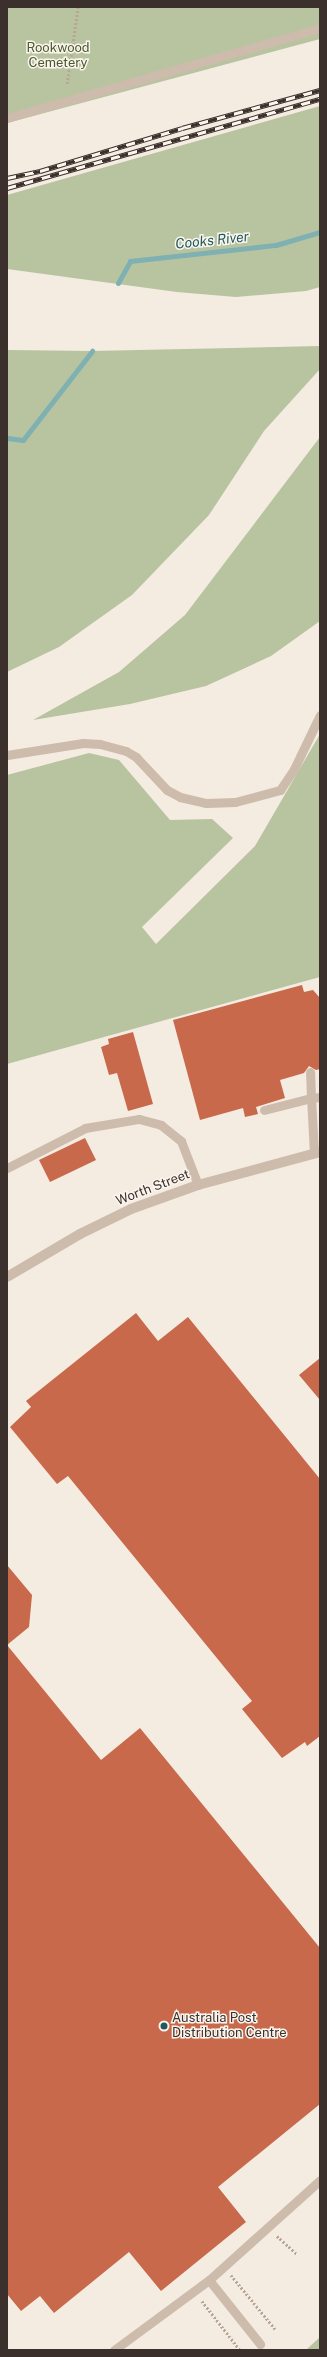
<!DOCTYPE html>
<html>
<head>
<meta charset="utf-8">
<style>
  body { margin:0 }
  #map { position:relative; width:327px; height:2357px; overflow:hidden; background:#f4ebe1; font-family:"Public Sans",sans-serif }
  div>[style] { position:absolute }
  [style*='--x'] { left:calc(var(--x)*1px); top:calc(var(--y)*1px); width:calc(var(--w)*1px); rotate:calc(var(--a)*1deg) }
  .green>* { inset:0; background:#b8c4a0 }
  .stream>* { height:5px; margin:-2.5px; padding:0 2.5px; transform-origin:2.5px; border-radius:2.5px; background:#7fb0b2 }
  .building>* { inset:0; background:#c8694b }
  .path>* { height:2.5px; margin-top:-1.25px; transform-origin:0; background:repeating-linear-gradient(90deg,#b9a596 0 2px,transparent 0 4px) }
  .service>* { height:9px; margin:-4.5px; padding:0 4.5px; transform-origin:4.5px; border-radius:4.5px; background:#cdbbac }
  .minor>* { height:10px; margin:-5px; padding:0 5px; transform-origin:5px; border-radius:5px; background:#cdbbac }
  .rail>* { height:4.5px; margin-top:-2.25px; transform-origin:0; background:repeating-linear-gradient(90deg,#fbf5ee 0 9px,#3b302b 0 18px); box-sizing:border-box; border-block:1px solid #3b302b }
  .dots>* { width:11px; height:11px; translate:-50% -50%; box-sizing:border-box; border:2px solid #fbf5ee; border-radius:50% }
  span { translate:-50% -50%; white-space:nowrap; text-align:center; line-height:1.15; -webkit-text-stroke:3px #fbf5ee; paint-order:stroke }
  .park-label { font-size:13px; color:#4a5a2e }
  .street-label { font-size:13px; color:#3b302b }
  .poi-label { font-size:13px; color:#3b302b }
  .left { translate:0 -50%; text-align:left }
  .water-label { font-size:14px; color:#1f5a5e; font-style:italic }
  .frame { position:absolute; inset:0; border:8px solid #3b302b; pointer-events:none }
</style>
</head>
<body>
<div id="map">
  <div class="green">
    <i style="clip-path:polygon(7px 7px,320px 7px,320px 39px,7px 123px)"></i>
    <i style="clip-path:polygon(320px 106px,320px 287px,306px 291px,236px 297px,177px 292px,7px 269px,7px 195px)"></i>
    <i style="clip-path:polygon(320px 346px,320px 369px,264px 431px,209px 515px,132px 595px,59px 647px,7px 672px,7px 350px,92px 351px)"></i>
    <i style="clip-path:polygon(320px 437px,320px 621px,271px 656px,206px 686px,130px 704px,33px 720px,119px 672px,185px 615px)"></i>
    <i style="clip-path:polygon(320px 734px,320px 977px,7px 1064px,7px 775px,89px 753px,119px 760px,170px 820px,212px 819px,233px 838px,142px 927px,156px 944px,255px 846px)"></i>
    <i style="clip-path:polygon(320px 2337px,320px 2350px,306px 2350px)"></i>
  </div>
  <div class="stream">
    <i style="--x:118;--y:283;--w:25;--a:-61"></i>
    <i style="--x:130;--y:261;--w:147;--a:-6.3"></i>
    <i style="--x:276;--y:245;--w:46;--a:-16.5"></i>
    <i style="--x:7;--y:438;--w:16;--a:7"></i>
    <i style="--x:23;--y:440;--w:113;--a:-52.2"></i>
  </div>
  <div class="building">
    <i style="clip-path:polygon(302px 985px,304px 992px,313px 990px,320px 998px,320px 1069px,316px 1070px,309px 1066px,304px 1073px,280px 1080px,285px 1098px,256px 1107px,258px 1114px,245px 1117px,243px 1108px,200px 1120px,173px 1020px)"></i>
    <i style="clip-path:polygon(133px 1032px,153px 1104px,128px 1111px,117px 1073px,109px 1075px,101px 1047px,109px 1044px,108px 1039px)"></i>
    <i style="clip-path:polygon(85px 1138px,96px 1160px,50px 1182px,39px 1160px)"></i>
    <i style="clip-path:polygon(136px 1313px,158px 1341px,188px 1317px,320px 1479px,320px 1736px,307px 1746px,305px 1742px,282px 1758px,242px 1709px,252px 1701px,68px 1476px,57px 1484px,10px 1427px,31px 1407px,26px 1401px)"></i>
    <i style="clip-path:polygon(320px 1358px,320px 1400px,299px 1375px)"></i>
    <i style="clip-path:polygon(7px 1565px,32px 1595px,29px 1627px,7px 1645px)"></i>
    <i style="clip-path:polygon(7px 1645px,101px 1760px,140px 1728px,320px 1948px,320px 2104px,218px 2187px,246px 2222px,161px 2291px,129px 2252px,54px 2313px,40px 2296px,21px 2311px,7px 2294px)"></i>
  </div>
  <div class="path">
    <i style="--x:67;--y:84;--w:78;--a:-81.9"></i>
    <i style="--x:277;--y:2236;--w:27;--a:42"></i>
    <i style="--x:231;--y:2275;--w:71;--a:50.7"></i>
    <i style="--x:202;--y:2301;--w:62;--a:52.2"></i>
  </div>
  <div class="service">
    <i style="--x:7;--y:118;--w:326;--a:-16"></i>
    <i style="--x:7;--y:755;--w:77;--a:-9"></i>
    <i style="--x:83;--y:743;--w:17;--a:3"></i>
    <i style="--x:100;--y:744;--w:27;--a:15"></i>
    <i style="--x:126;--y:751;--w:12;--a:31"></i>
    <i style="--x:136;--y:757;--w:45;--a:46.8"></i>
    <i style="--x:167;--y:790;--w:15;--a:28"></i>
    <i style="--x:180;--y:797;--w:27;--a:13"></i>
    <i style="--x:206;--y:803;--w:29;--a:-2"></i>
    <i style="--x:235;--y:802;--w:47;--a:-14.9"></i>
    <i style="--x:280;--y:790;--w:25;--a:-56"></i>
    <i style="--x:294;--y:769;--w:60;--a:-64.3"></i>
    <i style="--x:264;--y:1110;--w:49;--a:-14.3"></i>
    <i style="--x:311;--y:1098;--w:26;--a:-92"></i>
    <i style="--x:314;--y:1153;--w:55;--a:-93.1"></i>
    <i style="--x:311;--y:1098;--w:9;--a:-6"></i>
    <i style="--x:7;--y:1168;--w:88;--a:-27.1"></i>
    <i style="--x:85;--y:1128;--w:55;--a:-9.5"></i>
    <i style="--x:139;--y:1119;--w:23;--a:15"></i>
    <i style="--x:161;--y:1125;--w:26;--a:39"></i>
    <i style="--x:181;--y:1141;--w:47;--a:68.9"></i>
    <i style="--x:209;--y:2280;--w:82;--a:51.4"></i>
    <i style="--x:114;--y:2350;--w:118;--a:-36.4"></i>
    <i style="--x:209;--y:2280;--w:149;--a:-42"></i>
  </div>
  <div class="minor">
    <i style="--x:7;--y:1277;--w:85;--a:-30.5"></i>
    <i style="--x:80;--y:1234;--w:57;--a:-26.1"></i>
    <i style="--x:131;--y:1209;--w:71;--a:-19.7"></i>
    <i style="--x:198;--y:1185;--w:126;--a:-15.1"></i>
  </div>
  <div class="rail">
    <i style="--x:7;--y:178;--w:34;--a:-12"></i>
    <i style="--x:40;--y:171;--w:148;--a:-16.8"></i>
    <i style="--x:182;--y:128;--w:143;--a:-15.4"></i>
    <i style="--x:7;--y:188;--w:325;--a:-15.9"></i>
  </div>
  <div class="dots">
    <i style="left:164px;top:2026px;background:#1f5a5e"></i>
  </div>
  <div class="park-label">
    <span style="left:58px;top:56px">Rookwood<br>Cemetery</span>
  </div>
  <div class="street-label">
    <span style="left:153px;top:1188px;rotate:-21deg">Worth Street</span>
  </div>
  <div class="poi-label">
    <span class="left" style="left:172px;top:2026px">Australia Post<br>Distribution Centre</span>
  </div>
  <div class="water-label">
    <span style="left:212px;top:240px;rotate:-6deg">Cooks River</span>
  </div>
  <div class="frame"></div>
</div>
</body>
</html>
